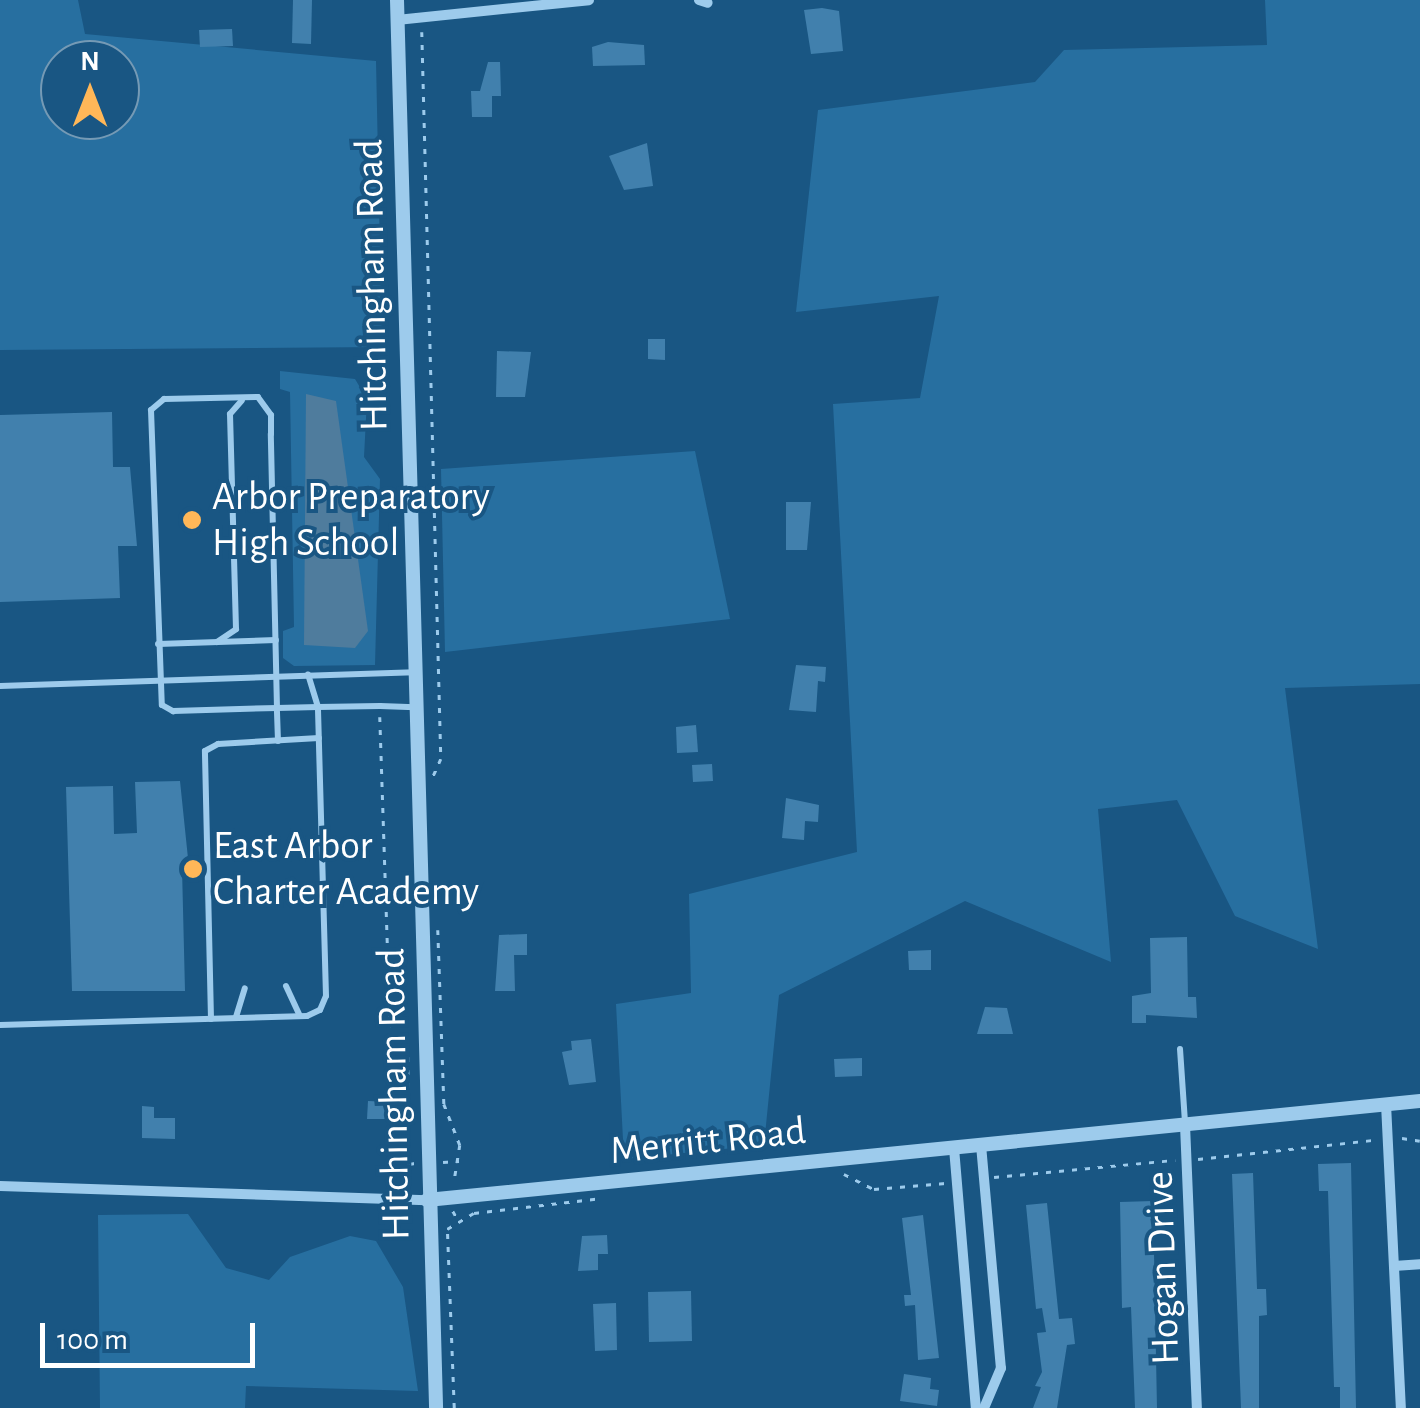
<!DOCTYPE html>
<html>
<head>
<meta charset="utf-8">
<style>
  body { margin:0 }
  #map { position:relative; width:1420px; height:1408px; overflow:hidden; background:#195683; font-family:"Alegreya Sans",sans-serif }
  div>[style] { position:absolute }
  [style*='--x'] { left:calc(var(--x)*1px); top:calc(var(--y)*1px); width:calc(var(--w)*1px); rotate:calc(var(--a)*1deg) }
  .green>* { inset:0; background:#276fa0 }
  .water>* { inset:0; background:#4f7c9d }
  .building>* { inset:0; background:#4180ad }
  .path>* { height:2.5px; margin-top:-1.25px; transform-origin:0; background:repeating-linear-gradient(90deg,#9dcbec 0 5px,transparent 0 13px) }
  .service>* { height:6px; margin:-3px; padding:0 3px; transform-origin:3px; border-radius:3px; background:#9dcbec }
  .minor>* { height:10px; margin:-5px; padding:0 5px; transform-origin:5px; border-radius:5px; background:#9dcbec }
  .tertiary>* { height:14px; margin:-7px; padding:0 7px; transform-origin:7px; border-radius:7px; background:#9dcbec }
  .dots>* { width:28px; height:28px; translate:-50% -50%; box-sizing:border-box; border:5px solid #195683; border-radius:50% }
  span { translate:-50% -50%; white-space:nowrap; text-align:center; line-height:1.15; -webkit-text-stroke:8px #195683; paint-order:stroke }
  .street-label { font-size:40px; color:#fff }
  .poi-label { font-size:40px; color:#fff }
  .left { translate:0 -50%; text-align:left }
  .north { position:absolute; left:40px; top:40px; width:100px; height:100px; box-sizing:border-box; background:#195683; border:2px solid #759ab5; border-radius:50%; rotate:0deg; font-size:28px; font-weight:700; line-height:40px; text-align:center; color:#fff }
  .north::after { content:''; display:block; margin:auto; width:35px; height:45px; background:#ffb758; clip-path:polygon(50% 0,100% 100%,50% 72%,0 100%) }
  .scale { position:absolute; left:40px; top:1323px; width:215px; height:45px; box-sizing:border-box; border:5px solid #fff; border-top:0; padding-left:12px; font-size:30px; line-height:35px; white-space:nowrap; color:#fff; -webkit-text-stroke:8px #195683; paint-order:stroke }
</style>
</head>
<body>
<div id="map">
  <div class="green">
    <i style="clip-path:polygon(evenodd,0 0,78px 0,85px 34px,376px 61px,382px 347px,0 350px,0 0,60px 60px,120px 60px,120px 120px,60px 120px,60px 60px)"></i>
    <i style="clip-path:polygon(1265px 0,1420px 0,1420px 684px,1285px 688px,1318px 949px,1235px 916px,1177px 800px,1098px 809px,1111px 962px,965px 901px,779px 995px,764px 1145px,624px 1159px,616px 1004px,691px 993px,689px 894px,857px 852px,833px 404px,920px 398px,939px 296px,796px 312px,818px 110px,1035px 82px,1064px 50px,1267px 45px)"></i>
    <i style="clip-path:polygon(280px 371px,355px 379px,367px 399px,364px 457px,380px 479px,375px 665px,294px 666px,283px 658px,283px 631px,294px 627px,290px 392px,280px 389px)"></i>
    <i style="clip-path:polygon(695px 451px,730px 619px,445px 652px,441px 469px)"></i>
    <i style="clip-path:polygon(188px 1214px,226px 1268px,269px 1280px,290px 1257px,350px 1236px,376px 1241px,403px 1287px,418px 1391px,246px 1386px,245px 1408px,100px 1408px,98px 1215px)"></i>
  </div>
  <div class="water">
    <i style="clip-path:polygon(306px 394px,336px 401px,368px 631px,355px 648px,304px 645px)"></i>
  </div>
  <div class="building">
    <i style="clip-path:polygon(293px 0,312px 0,311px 44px,292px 43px)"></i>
    <i style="clip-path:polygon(822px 8px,839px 11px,843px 51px,811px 54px,804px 10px)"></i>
    <i style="clip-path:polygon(232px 29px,233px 46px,200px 47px,199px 30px)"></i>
    <i style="clip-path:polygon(608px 42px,644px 45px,645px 65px,593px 66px,592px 47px)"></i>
    <i style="clip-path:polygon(488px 62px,500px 62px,501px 96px,492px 96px,492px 117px,472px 117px,471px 91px,480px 91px)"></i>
    <i style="clip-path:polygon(647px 143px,653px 186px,624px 190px,609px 156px)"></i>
    <i style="clip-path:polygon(648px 339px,665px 339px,665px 360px,648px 359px)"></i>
    <i style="clip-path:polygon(497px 351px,531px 352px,525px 397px,496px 397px)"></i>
    <i style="clip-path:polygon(112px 412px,113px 467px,130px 467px,137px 546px,118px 546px,120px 598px,0 602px,0 415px)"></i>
    <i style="clip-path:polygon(786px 502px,811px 502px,807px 550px,786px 550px)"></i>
    <i style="clip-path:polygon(796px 665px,826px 667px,825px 682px,818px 681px,816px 712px,789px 710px)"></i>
    <i style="clip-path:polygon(696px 725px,698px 752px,677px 753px,676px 727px)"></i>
    <i style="clip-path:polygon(712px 764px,713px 781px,693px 782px,692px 765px)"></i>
    <i style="clip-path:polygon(180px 781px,189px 868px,182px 868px,185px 991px,72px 991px,66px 787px,113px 786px,114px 834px,137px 833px,135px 782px)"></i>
    <i style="clip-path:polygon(786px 798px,819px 805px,818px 822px,805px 821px,804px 840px,782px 838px)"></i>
    <i style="clip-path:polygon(527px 934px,527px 955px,514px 955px,515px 991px,495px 991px,499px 935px)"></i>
    <i style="clip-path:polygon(1187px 937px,1188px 997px,1196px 997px,1197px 1018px,1146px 1015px,1146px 1023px,1132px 1023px,1132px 996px,1151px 993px,1150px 938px)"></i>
    <i style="clip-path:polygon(931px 950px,931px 970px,909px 970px,908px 951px)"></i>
    <i style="clip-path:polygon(985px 1007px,1007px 1008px,1013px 1034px,977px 1034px)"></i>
    <i style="clip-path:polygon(591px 1039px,596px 1082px,569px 1085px,562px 1052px,572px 1050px,571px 1041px)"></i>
    <i style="clip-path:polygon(862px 1058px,862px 1076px,835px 1077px,834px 1059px)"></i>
    <i style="clip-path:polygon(368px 1101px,388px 1102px,387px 1119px,367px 1119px)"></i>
    <i style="clip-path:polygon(142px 1106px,154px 1107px,154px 1118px,175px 1118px,175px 1139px,142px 1138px)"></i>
    <i style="clip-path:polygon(1351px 1163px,1356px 1408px,1340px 1408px,1340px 1387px,1334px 1387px,1328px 1191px,1319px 1191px,1318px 1164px)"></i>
    <i style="clip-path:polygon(1253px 1173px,1257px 1289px,1266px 1289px,1267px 1315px,1259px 1316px,1259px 1408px,1241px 1408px,1232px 1174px)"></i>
    <i style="clip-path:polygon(1153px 1201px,1157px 1408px,1135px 1408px,1131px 1307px,1122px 1308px,1120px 1202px)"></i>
    <i style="clip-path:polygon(1047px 1203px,1059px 1319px,1072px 1318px,1075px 1344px,1067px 1345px,1057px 1408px,1033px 1408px,1041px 1387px,1035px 1386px,1042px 1372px,1037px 1333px,1046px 1332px,1042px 1308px,1036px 1309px,1026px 1205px)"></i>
    <i style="clip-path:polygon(923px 1215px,939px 1358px,918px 1360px,915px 1305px,905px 1306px,904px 1295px,911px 1295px,902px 1218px)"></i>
    <i style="clip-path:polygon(607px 1235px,608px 1254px,598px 1254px,598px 1270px,578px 1271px,582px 1236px)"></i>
    <i style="clip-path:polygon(691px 1291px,692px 1341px,649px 1342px,648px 1292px)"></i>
    <i style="clip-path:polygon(616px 1303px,617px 1350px,595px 1351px,593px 1304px)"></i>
    <i style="clip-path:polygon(904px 1374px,931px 1378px,930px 1389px,939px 1390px,937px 1406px,900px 1401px)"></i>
  </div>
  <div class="path">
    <i style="--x:422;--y:32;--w:727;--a:88.5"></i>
    <i style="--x:441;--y:759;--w:20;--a:114"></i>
    <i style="--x:380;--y:717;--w:305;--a:88.1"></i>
    <i style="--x:390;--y:1022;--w:39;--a:63"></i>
    <i style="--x:408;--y:1057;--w:107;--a:89.5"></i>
    <i style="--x:409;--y:1164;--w:6;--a:-9"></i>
    <i style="--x:438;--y:930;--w:174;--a:88"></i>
    <i style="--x:444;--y:1104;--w:44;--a:68.7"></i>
    <i style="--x:460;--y:1145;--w:38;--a:99"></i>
    <i style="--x:1402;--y:1138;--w:18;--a:9"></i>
    <i style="--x:1198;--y:1159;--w:177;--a:-6.2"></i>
    <i style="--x:443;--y:1162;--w:16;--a:-4"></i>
    <i style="--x:844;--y:1174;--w:34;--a:27"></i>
    <i style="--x:874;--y:1189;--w:72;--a:-4.8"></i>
    <i style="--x:994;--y:1177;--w:182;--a:-5.4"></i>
    <i style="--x:453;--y:1211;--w:13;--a:61"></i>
    <i style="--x:454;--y:1408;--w:179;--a:-92.2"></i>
    <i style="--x:447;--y:1229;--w:31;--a:-31"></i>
    <i style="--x:474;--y:1213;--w:129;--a:-6.7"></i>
  </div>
  <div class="service">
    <i style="--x:217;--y:642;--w:23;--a:-34"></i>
    <i style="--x:236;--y:629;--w:215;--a:-91.6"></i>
    <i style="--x:230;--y:414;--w:18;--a:-49"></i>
    <i style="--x:158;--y:644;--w:118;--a:-1.9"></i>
    <i style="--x:0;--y:686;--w:414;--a:-1.9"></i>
    <i style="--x:278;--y:741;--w:33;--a:-92"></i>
    <i style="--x:277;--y:708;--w:274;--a:-91.3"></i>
    <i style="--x:271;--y:434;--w:19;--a:-90"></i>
    <i style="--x:271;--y:415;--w:22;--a:-126"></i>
    <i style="--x:258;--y:397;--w:94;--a:178.8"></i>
    <i style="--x:164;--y:399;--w:17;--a:140"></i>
    <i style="--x:151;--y:410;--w:295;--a:87.9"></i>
    <i style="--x:162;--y:705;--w:13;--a:29"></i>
    <i style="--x:173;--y:711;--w:104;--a:-1.7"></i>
    <i style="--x:277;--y:708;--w:41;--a:-1.4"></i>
    <i style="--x:318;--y:707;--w:62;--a:-0.9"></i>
    <i style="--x:380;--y:706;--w:35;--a:2"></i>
    <i style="--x:286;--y:986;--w:33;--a:65"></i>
    <i style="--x:236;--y:1017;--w:30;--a:-73"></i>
    <i style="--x:211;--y:1019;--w:268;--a:-91.3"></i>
    <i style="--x:205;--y:751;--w:15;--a:-28"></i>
    <i style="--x:218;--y:744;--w:101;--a:-3.4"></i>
    <i style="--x:0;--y:1025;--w:307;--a:-1.7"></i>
    <i style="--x:307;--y:1016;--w:14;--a:-25"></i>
    <i style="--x:320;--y:1010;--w:15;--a:-67"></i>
    <i style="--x:326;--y:996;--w:289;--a:-91.6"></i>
    <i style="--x:318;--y:707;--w:34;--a:-107"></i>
    <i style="--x:1180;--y:1049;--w:74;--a:86.1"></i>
  </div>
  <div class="minor">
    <i style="--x:699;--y:0;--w:9;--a:18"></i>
    <i style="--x:397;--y:20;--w:193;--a:-5.9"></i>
    <i style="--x:1386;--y:1104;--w:304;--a:87.2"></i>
    <i style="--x:1185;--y:1125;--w:283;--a:87.6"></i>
    <i style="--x:981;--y:1145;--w:224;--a:84.9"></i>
    <i style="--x:1001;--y:1368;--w:43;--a:113"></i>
    <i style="--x:954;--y:1148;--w:261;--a:85.2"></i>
    <i style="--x:0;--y:1186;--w:427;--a:1.9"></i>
    <i style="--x:1394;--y:1266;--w:26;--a:-4"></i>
  </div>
  <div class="tertiary">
    <i style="--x:397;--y:0;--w:1409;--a:88.41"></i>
    <i style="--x:427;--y:1200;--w:998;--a:-5.69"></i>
  </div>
  <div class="dots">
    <i style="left:192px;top:520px;background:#ffb758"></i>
    <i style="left:193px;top:869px;background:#ffb758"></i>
  </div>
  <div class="street-label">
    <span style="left:372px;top:285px;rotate:-91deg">Hitchingham Road</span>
    <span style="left:394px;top:1094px;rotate:-91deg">Hitchingham Road</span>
    <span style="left:708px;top:1141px;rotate:-6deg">Merritt Road</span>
    <span style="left:1163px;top:1268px;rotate:-92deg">Hogan Drive</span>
  </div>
  <div class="poi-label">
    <span class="left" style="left:212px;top:520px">Arbor Preparatory<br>High School</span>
    <span class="left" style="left:213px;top:869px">East Arbor<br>Charter Academy</span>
  </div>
  <div class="north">N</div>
  <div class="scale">100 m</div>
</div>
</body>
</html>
